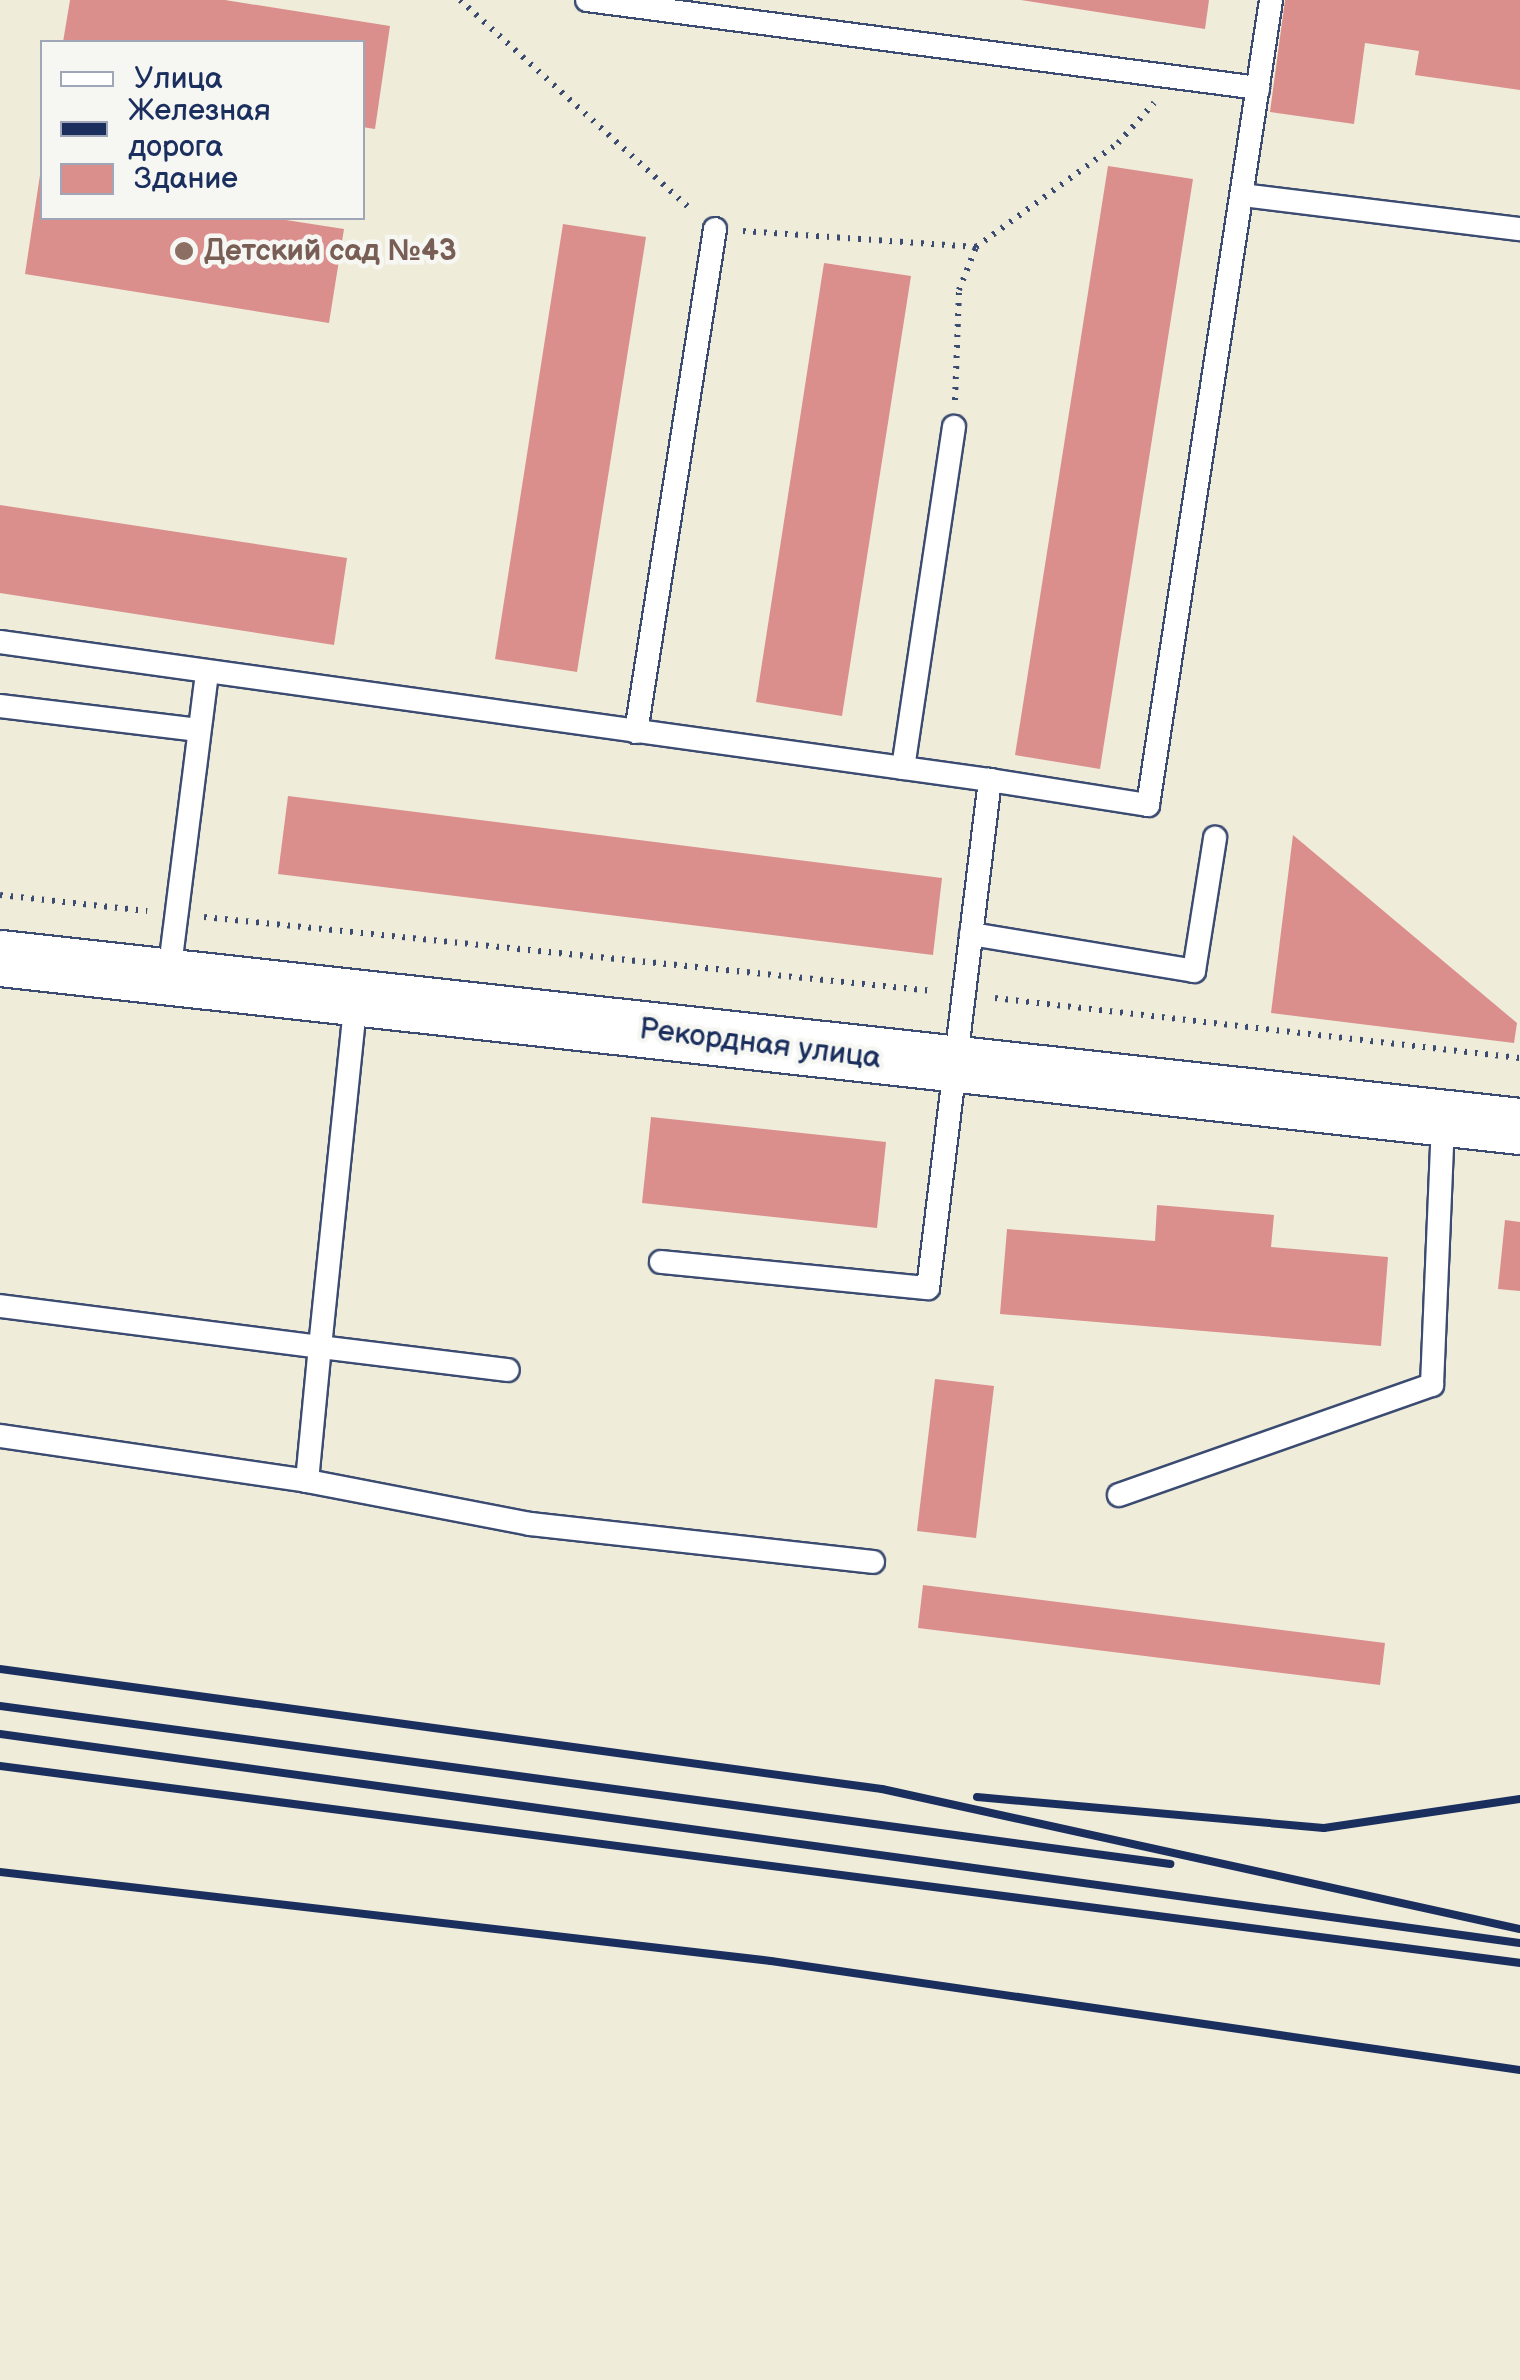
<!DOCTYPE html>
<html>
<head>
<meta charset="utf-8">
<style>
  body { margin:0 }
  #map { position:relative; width:1520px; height:2380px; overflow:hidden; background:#efecda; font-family:"Balsamiq Sans",sans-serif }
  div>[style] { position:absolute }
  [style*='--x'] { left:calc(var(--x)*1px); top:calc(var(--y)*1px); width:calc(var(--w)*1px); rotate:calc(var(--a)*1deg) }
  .building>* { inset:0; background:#da8f8d }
  .path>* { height:6px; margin-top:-3px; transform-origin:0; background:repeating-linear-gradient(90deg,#3b4b71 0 2.5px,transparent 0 10.5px) }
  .roads { filter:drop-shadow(2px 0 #3b4b71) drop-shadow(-2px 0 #3b4b71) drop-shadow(0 2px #3b4b71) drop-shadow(0 -2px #3b4b71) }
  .service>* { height:22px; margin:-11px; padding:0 11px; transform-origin:11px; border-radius:11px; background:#fff }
  .secondary>* { height:55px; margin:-27.5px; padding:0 27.5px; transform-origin:27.5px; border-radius:27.5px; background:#fff }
  .rail>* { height:8px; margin:-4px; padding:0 4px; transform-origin:4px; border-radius:4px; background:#1b2f5e }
  .dots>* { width:28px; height:28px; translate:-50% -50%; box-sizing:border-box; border:5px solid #f6f6f2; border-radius:50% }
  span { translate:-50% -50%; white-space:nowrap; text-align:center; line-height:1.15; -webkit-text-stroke:9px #f6f6f2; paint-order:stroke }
  .education-label { font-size:30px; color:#785e54; font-weight:700 }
  .left { translate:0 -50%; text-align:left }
  .street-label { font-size:30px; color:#1b2f5e }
  .legend { position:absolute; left:40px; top:40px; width:325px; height:180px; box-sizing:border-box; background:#f6f6f2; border:2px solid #9ea6b7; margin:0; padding:12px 18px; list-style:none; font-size:30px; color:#1b2f5e }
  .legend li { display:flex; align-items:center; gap:20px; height:50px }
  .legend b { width:50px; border:2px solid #9ea6b7 }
</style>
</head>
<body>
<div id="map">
  <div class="building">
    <i style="clip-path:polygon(70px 0,225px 0,390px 26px,375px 129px,362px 127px,362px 42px,63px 42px)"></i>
    <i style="clip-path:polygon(1021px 0,1209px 0,1205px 29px)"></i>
    <i style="clip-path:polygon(1285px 0,1520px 0,1520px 90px,1415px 75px,1419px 51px,1365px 43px,1354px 124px,1270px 112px)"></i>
    <i style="clip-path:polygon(1108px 166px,1193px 179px,1100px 769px,1015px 755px)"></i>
    <i style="clip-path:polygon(40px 175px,42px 218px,273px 218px,344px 229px,329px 323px,25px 274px)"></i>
    <i style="clip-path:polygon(563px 224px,646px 237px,577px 672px,495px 659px)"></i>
    <i style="clip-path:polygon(824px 263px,911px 276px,842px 716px,756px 702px)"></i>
    <i style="clip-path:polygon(0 505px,347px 558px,334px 645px,0 593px)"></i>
    <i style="clip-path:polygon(288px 796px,942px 878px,933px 955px,278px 874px)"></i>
    <i style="clip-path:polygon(1293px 835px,1517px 1023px,1514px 1043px,1271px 1013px)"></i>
    <i style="clip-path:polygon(651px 1117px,886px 1142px,877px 1228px,642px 1203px)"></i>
    <i style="clip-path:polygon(1157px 1205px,1274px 1215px,1271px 1247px,1388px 1257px,1381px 1346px,1000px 1314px,1007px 1229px,1155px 1241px)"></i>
    <i style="clip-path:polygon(1505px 1220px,1520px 1222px,1520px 1291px,1498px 1289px)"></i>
    <i style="clip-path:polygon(935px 1379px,994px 1386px,976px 1538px,917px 1531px)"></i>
    <i style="clip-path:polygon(923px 1585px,1385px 1643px,1380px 1685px,918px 1628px)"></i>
  </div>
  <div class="path">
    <i style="--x:460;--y:0;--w:314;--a:42.2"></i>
    <i style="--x:743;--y:231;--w:234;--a:3.9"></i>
    <i style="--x:955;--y:400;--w:110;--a:-87.9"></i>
    <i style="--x:959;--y:290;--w:46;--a:-68.4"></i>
    <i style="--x:976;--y:247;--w:176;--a:-36.2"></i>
    <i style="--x:1118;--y:143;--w:54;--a:-48"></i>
    <i style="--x:0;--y:895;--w:148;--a:6.2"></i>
    <i style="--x:204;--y:917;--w:733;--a:5.8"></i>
    <i style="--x:995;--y:998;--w:528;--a:6.52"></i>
  </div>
  <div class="roads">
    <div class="service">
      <i style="--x:587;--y:0;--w:677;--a:7.47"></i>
      <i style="--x:1242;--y:195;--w:280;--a:7"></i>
      <i style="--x:0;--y:642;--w:1000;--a:7.94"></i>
      <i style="--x:0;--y:706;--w:200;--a:6.9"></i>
      <i style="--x:636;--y:732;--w:509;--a:-81.07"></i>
      <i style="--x:903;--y:768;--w:345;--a:-81.5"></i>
      <i style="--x:971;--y:934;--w:226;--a:9.4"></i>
      <i style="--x:1194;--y:971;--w:135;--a:-81"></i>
      <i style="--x:169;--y:974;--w:303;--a:-82.8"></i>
      <i style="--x:661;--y:1262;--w:268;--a:5.6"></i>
      <i style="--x:928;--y:1288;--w:512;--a:-83.04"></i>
      <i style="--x:990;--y:780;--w:160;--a:9"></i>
      <i style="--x:1148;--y:805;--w:814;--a:-81.31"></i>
      <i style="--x:0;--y:1306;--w:323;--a:7.3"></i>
      <i style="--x:320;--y:1347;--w:353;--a:-84.1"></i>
      <i style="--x:0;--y:1436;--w:310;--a:8.3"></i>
      <i style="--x:307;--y:1481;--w:135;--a:-84.5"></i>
      <i style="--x:320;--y:1347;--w:189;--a:7"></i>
      <i style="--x:307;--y:1481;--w:227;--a:10.9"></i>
      <i style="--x:530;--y:1524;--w:345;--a:6.3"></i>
      <i style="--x:1119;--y:1495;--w:332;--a:-19.4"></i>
      <i style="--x:1432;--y:1385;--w:267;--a:-87.6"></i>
    </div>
    <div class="secondary">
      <i style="--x:0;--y:958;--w:1529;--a:6.31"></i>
    </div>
  </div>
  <div class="rail">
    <i style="--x:0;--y:1669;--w:890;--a:7.75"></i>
    <i style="--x:882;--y:1789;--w:653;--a:12.38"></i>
    <i style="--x:0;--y:1706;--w:1181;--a:7.69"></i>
    <i style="--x:0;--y:1734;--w:1534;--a:7.83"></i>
    <i style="--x:0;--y:1766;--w:1533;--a:7.38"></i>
    <i style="--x:977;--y:1797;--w:348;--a:5.1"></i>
    <i style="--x:1324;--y:1828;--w:198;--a:-8.4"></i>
    <i style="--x:0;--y:1872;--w:776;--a:6.58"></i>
    <i style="--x:771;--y:1961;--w:757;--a:8.28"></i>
  </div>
  <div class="dots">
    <i style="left:184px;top:251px;background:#8d6e63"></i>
  </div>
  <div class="education-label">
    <span class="left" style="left:204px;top:251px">Детский сад №43</span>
  </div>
  <div class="street-label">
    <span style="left:760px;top:1044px;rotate:7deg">Рекордная улица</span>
  </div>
  <ul class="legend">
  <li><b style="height:12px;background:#fff"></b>Улица</li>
  <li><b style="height:12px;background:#1b2f5e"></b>Железная дорога</li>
  <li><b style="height:28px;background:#da8f8d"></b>Здание</li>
  </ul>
</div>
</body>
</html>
